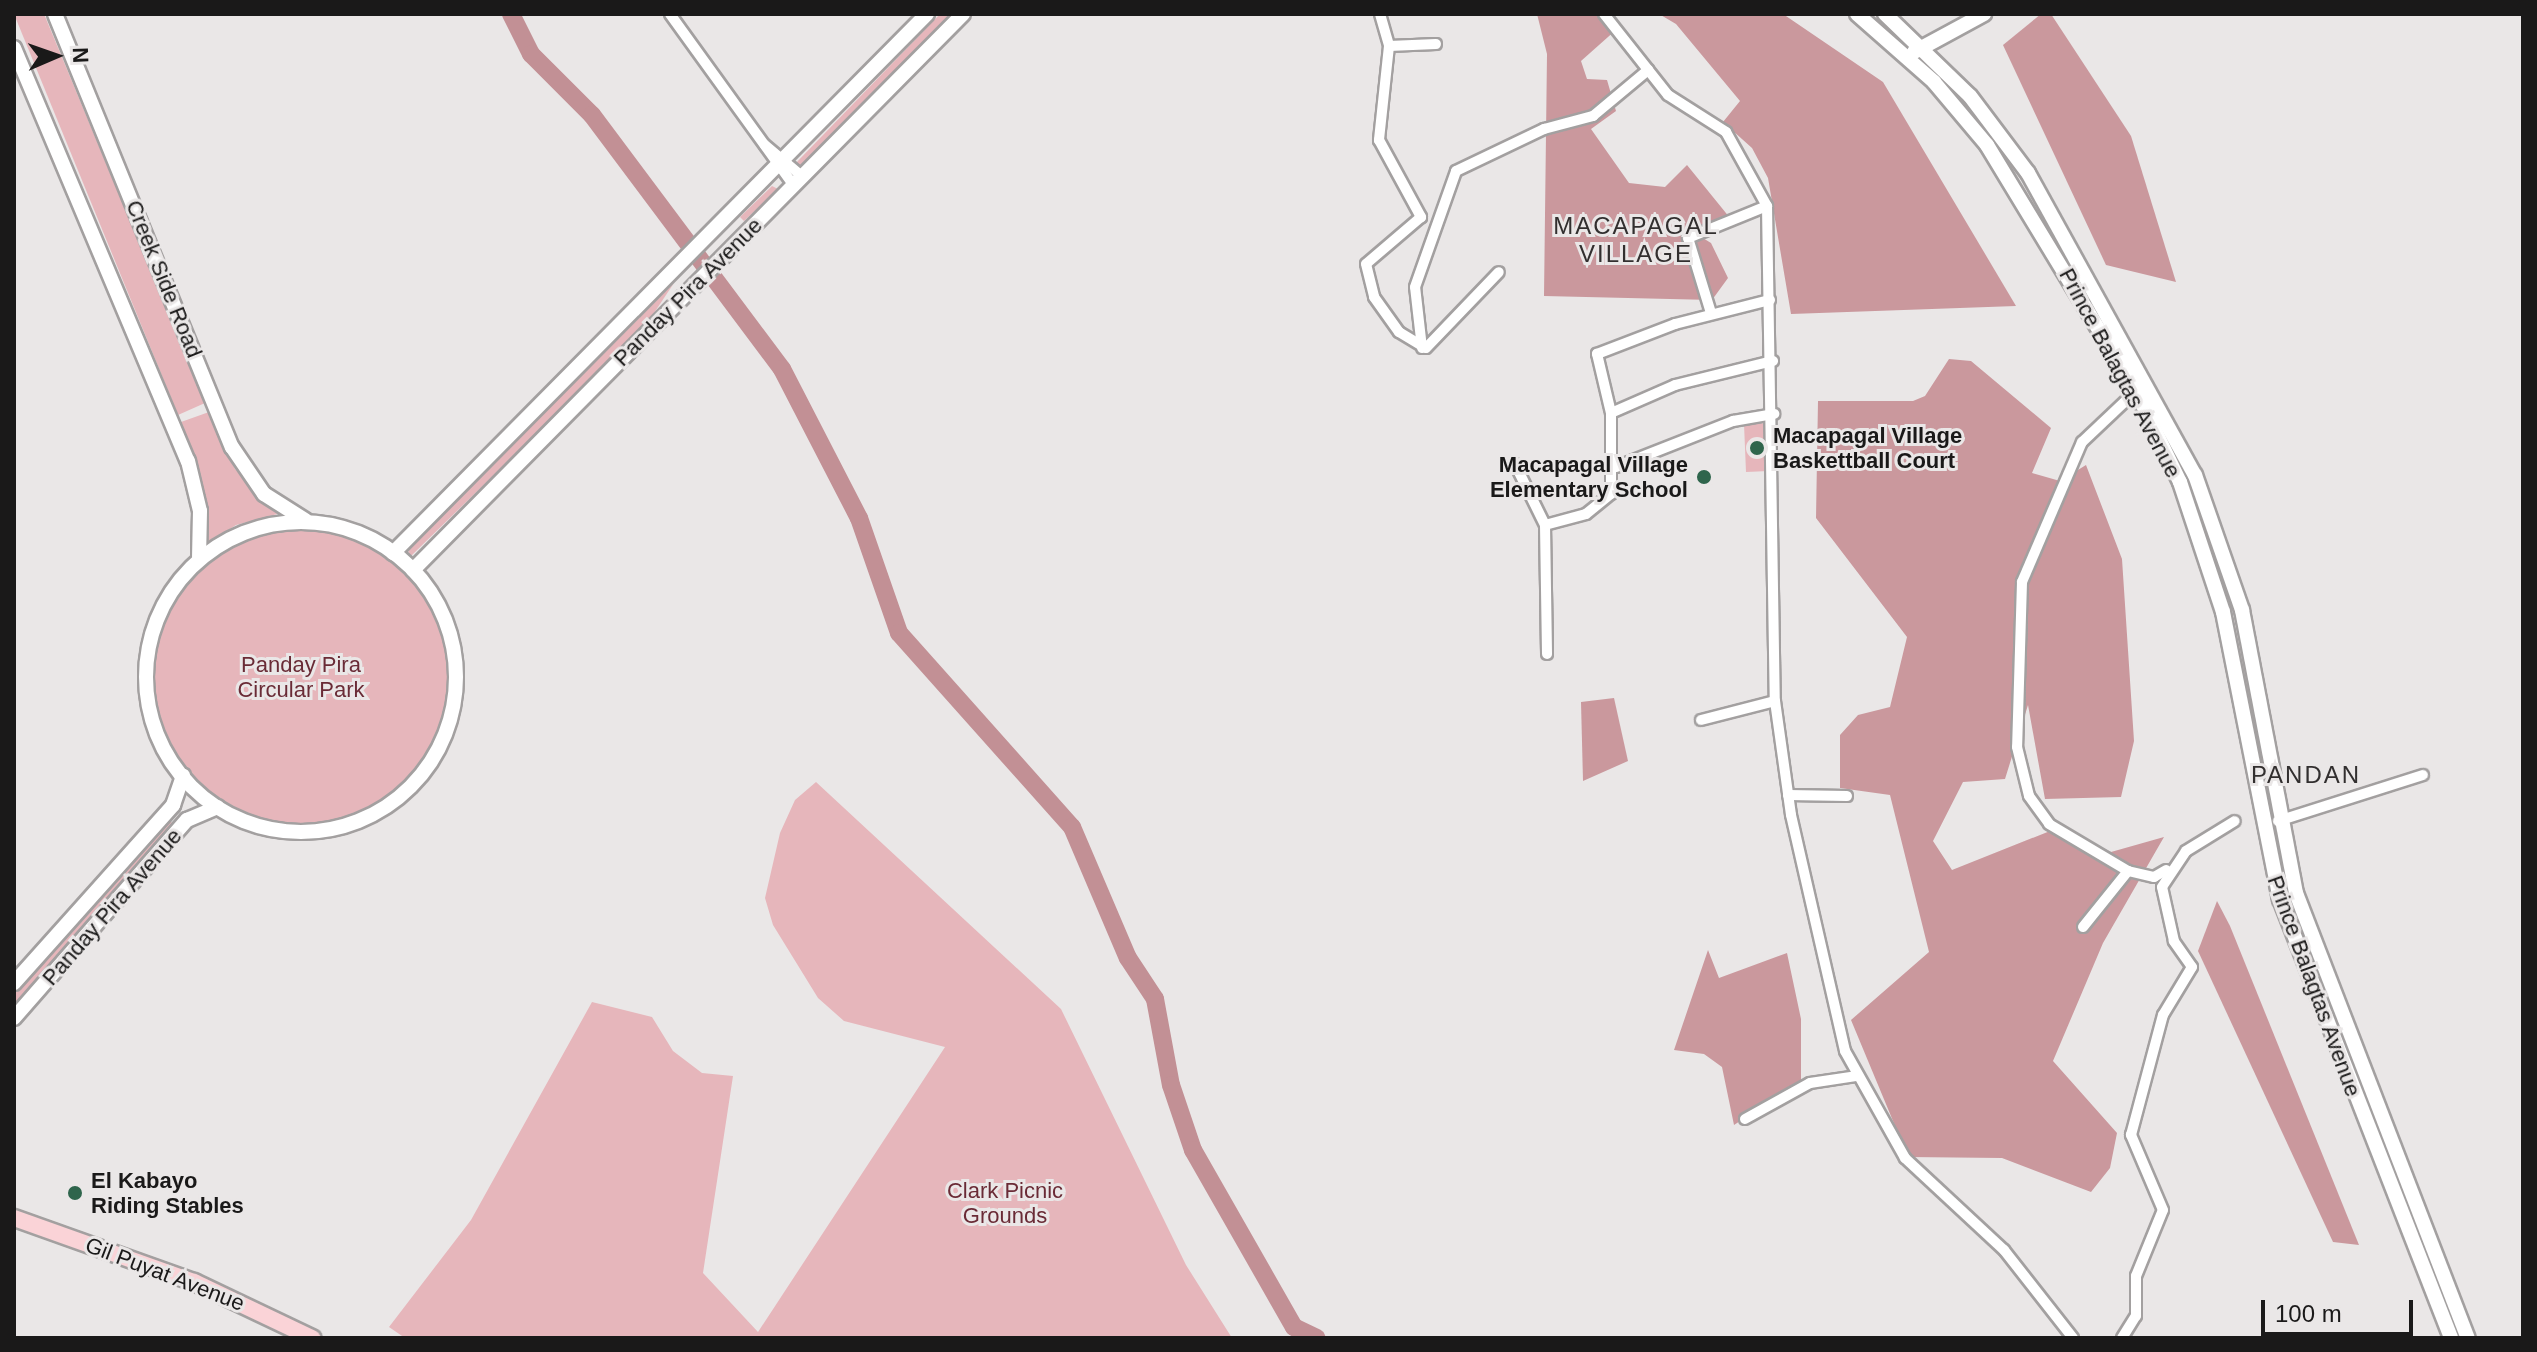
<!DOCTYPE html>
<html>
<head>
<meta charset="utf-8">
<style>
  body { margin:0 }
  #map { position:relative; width:2537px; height:1352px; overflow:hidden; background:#eae7e7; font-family:Arial,sans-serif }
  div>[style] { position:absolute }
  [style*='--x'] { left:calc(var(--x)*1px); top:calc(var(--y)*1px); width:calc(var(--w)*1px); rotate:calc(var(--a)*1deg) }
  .green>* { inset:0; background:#e6b6bb }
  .round { border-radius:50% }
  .forest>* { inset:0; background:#ca989d }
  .river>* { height:18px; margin:-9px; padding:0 9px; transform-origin:9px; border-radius:9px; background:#c29095 }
  .roads { filter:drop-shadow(2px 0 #a3a0a0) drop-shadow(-2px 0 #a3a0a0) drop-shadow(0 2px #a3a0a0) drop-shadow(0 -2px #a3a0a0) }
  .street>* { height:10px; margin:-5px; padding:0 5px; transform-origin:5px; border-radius:5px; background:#fff }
  .secondary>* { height:14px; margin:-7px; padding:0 7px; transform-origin:7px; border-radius:7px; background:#fff }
  .secondary>.ring { margin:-7px; padding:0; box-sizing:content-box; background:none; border:14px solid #fff; border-radius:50% }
  .primary>* { height:16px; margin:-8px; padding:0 8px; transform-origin:8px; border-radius:8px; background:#fad3d7 }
  .dots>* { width:22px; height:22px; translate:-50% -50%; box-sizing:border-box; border:4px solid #eae7e7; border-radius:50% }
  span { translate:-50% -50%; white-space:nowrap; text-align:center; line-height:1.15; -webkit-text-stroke:6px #eae7e7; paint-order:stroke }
  .street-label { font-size:22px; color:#1a1919 }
  .poi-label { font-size:22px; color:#1a1919; font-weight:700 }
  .left { translate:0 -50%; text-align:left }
  .right { translate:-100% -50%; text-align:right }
  .park-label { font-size:22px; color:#6a2b36 }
  .neighbourhood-label { font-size:24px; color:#322f2f; letter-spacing:2px }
  .frame { position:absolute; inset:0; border:16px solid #1a1919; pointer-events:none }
  .north { position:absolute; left:16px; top:16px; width:80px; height:80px; -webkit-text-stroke:6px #eae7e7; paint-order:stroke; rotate:88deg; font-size:22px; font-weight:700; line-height:32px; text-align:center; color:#1a1919 }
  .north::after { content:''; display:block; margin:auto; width:28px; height:36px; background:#1a1919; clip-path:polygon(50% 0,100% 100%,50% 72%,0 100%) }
  .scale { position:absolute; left:2261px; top:1300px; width:152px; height:36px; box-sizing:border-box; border:4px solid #1a1919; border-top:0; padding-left:10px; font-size:24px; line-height:28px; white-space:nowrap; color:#1a1919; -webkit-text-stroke:6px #eae7e7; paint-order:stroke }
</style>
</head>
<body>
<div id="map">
  <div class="green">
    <i style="clip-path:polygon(14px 14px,44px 14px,157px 286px,205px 403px,178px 415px)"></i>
    <i style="clip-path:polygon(940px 14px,957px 14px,802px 168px,794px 165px)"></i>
    <i style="clip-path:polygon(772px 186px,778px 189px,744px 221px,740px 217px)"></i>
    <i style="clip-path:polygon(674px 283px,644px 328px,410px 557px,408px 550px)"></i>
    <i style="clip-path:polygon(209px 412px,235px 469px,281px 513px,236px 525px,203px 547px,205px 500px,181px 422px)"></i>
    <i style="clip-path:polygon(1767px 423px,1769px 471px,1746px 472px,1744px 424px)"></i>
    <i class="round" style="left:153px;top:528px;width:298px;height:298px"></i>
    <i style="clip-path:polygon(816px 782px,1061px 1009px,1186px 1265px,1232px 1338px,405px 1338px,389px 1327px,471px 1220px,592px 1002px,652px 1017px,673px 1051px,702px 1073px,733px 1076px,703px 1273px,758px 1332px,945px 1047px,844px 1021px,818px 998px,773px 925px,765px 898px,780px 833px,795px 800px)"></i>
    <i style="clip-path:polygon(167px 819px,175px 825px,14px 1008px,14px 992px)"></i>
  </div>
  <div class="forest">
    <i style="clip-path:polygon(1537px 14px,1610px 14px,1617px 29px,1581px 61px,1587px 79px,1607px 80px,1616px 111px,1591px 129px,1629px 183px,1665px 187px,1687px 165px,1730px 218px,1693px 232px,1711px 243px,1728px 278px,1712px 300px,1544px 296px,1547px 54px)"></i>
    <i style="clip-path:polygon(1659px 14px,1783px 14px,1883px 82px,2016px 306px,1791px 314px,1768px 178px,1752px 148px,1723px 122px,1740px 101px,1676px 24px)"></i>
    <i style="clip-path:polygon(2041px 14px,2051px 14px,2131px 136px,2176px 282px,2106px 265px,2003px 45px)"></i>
    <i style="clip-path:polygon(1949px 359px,1971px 361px,2051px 428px,2032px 473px,2060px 481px,2086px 465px,2122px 559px,2134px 741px,2121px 797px,2045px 799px,2028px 705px,2005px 779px,1963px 782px,1933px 841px,1952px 870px,2060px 827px,2111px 852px,2164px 837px,2103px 943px,2053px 1061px,2117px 1133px,2110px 1168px,2091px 1192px,2002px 1158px,1908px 1157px,1851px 1020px,1929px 952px,1890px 795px,1840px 788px,1840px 735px,1858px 715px,1890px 707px,1907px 637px,1816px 518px,1818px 401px,1913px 401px,1925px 396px)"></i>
    <i style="clip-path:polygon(1614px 698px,1628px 761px,1583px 781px,1581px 702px)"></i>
    <i style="clip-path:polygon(2217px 901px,2230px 926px,2359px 1245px,2333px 1242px,2198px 951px)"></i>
    <i style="clip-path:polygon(1708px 950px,1719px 978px,1787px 953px,1801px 1019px,1801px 1081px,1734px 1125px,1722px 1067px,1704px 1054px,1674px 1050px)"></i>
  </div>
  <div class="river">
    <i style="--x:511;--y:14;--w:45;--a:63.4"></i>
    <i style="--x:531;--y:54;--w:86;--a:45"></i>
    <i style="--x:592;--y:115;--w:317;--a:53.2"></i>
    <i style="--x:782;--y:369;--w:168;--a:62.7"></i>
    <i style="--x:859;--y:518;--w:122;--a:70.8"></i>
    <i style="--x:899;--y:633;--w:260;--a:48.3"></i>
    <i style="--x:1072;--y:827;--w:142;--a:66.9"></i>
    <i style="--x:1128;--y:958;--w:49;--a:56.6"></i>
    <i style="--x:1155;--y:999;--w:87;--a:79.5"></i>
    <i style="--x:1171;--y:1085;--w:69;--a:71.3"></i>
    <i style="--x:1193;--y:1150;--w:204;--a:60.3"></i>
    <i style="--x:1294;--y:1327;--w:25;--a:26"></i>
  </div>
  <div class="roads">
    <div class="street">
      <i style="--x:670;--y:14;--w:212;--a:54.2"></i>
      <i style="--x:1380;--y:14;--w:33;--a:74"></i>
      <i style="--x:1389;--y:46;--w:95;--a:96.1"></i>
      <i style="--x:1379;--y:140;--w:88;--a:61.4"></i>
      <i style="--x:1421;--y:217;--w:72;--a:139.5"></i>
      <i style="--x:1366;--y:264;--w:34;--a:76"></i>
      <i style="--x:1374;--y:297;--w:43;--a:54.5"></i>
      <i style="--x:1399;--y:332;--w:31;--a:31"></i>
      <i style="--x:1426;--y:348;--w:105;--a:-46.2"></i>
      <i style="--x:1604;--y:14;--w:103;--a:51.7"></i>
      <i style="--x:1668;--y:95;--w:69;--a:32.5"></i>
      <i style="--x:1726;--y:132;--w:85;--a:61"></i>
      <i style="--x:1767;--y:206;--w:495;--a:89.1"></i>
      <i style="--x:1775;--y:701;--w:115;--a:82"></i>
      <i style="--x:1791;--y:815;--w:242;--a:77.1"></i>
      <i style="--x:1845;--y:1051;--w:123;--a:60.7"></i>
      <i style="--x:1905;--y:1158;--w:135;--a:42.9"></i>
      <i style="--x:2004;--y:1250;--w:112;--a:51.9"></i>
      <i style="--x:1389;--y:46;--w:47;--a:-2.4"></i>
      <i style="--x:765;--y:145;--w:50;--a:40.1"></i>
      <i style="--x:1711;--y:313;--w:78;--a:-107"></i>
      <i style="--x:1688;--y:238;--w:85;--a:-22.1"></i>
      <i style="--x:1422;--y:348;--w:61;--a:-96.5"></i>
      <i style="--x:1415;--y:287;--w:123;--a:-70.5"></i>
      <i style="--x:1456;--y:171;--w:98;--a:-25.5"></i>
      <i style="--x:1544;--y:129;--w:51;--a:-14.9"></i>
      <i style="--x:1593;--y:116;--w:72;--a:-39.9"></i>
      <i style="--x:2136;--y:391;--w:74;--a:136.6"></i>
      <i style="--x:2082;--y:442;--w:152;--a:113.2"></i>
      <i style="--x:2022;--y:582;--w:165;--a:91.7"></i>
      <i style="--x:2017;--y:747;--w:50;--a:76.2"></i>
      <i style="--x:2029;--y:796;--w:34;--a:54"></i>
      <i style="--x:2049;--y:824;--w:92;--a:30.7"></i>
      <i style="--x:2128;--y:871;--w:27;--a:13"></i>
      <i style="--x:2154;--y:877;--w:14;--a:-30"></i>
      <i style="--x:1611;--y:413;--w:61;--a:-103.3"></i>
      <i style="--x:1597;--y:354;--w:84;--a:-21"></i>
      <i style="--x:1675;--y:324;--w:98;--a:-14.2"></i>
      <i style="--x:1515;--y:464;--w:68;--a:63.8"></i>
      <i style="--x:1545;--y:525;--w:129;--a:89.1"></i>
      <i style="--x:1616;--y:467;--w:126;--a:-21.5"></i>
      <i style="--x:1733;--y:421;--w:42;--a:-9.7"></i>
      <i style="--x:1545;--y:525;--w:42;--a:-15"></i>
      <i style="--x:1586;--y:514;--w:32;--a:-39"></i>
      <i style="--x:1611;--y:494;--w:81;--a:-90"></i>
      <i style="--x:1611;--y:413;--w:70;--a:-23.6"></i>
      <i style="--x:1675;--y:385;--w:101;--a:-13.8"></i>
      <i style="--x:1701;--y:720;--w:76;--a:-14.4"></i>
      <i style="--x:1788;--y:795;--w:59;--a:1"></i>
      <i style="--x:2278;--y:821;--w:152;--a:-17.6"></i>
      <i style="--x:2083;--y:927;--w:72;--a:-51.2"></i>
      <i style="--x:1745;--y:1119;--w:74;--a:-29"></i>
      <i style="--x:1810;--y:1083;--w:48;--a:-8.5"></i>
      <i style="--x:2122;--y:1338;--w:26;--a:-58"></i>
      <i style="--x:2136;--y:1316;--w:40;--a:-90"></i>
      <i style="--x:2136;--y:1276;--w:71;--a:-67.8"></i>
      <i style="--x:2163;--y:1210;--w:82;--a:-113.1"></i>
      <i style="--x:2131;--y:1135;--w:124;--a:-75.1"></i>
      <i style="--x:2163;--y:1015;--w:56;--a:-58.9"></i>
      <i style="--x:2192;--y:967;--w:32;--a:-125"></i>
      <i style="--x:2174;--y:941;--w:55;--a:-102.5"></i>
      <i style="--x:2162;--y:887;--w:43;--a:-56.3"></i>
      <i style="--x:2186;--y:851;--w:57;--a:-31.5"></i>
    </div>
    <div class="secondary">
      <i style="--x:55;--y:14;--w:468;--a:67.8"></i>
      <i style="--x:232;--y:447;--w:57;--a:55.8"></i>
      <i style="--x:264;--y:494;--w:49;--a:32.4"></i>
      <i style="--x:1857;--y:14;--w:103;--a:41.4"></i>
      <i style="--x:1934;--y:82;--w:82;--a:49.9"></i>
      <i style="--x:1987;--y:145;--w:288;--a:58.8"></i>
      <i style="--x:2136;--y:391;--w:101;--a:64.2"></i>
      <i style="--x:2180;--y:482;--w:137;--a:71.7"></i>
      <i style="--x:2223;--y:612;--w:293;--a:78.8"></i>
      <i style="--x:2280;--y:899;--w:471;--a:68.7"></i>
      <i style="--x:1885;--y:14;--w:118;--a:44"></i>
      <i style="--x:1970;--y:96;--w:96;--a:53"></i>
      <i style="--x:2028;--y:173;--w:345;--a:61.1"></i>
      <i style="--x:2195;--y:475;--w:143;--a:70.8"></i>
      <i style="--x:2242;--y:610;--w:288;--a:79.2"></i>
      <i style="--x:2296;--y:893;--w:477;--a:68.9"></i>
      <i style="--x:14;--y:48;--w:448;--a:67.2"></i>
      <i style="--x:188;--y:461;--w:51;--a:76.5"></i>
      <i style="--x:200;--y:511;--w:46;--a:91.2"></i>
      <i style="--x:1914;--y:52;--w:80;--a:-28.5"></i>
      <i class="ring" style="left:146px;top:522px;width:296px;height:296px"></i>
      <i style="--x:393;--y:553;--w:759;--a:-45.27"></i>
      <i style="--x:413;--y:570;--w:782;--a:-45.31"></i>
      <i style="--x:14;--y:983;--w:239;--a:-48.2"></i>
      <i style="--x:173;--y:805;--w:31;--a:-71"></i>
      <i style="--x:14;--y:1018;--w:263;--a:-48.9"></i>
      <i style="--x:187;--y:820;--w:33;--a:-23"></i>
    </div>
    <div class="primary">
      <i style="--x:14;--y:1218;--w:191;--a:19.6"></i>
      <i style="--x:194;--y:1282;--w:131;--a:25.4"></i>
    </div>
  </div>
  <div class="dots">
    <i style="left:1757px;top:448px;background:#2f654c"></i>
    <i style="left:1704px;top:477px;background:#2f654c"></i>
    <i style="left:75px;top:1193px;background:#2f654c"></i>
  </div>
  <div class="street-label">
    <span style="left:164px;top:279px;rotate:68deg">Creek Side Road</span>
    <span style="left:688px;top:292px;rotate:-45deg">Panday Pira Avenue</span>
    <span style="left:2120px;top:373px;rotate:62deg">Prince Balagtas Avenue</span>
    <span style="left:112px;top:907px;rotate:-49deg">Panday Pira Avenue</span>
    <span style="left:2314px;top:986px;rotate:70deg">Prince Balagtas Avenue</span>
    <span style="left:165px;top:1274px;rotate:21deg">Gil Puyat Avenue</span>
  </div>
  <div class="poi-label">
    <span class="left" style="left:1773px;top:448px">Macapagal Village<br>Baskettball Court</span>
    <span class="right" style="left:1688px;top:477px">Macapagal Village<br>Elementary School</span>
    <span class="left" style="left:91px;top:1193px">El Kabayo<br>Riding Stables</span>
  </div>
  <div class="park-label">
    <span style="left:301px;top:677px">Panday Pira<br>Circular Park</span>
    <span style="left:1005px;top:1203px">Clark Picnic<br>Grounds</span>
  </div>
  <div class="neighbourhood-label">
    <span style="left:1636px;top:240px">MACAPAGAL<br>VILLAGE</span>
    <span style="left:2306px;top:775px">PANDAN</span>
  </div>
  <div class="frame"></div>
  <div class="north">N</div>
  <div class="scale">100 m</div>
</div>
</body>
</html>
